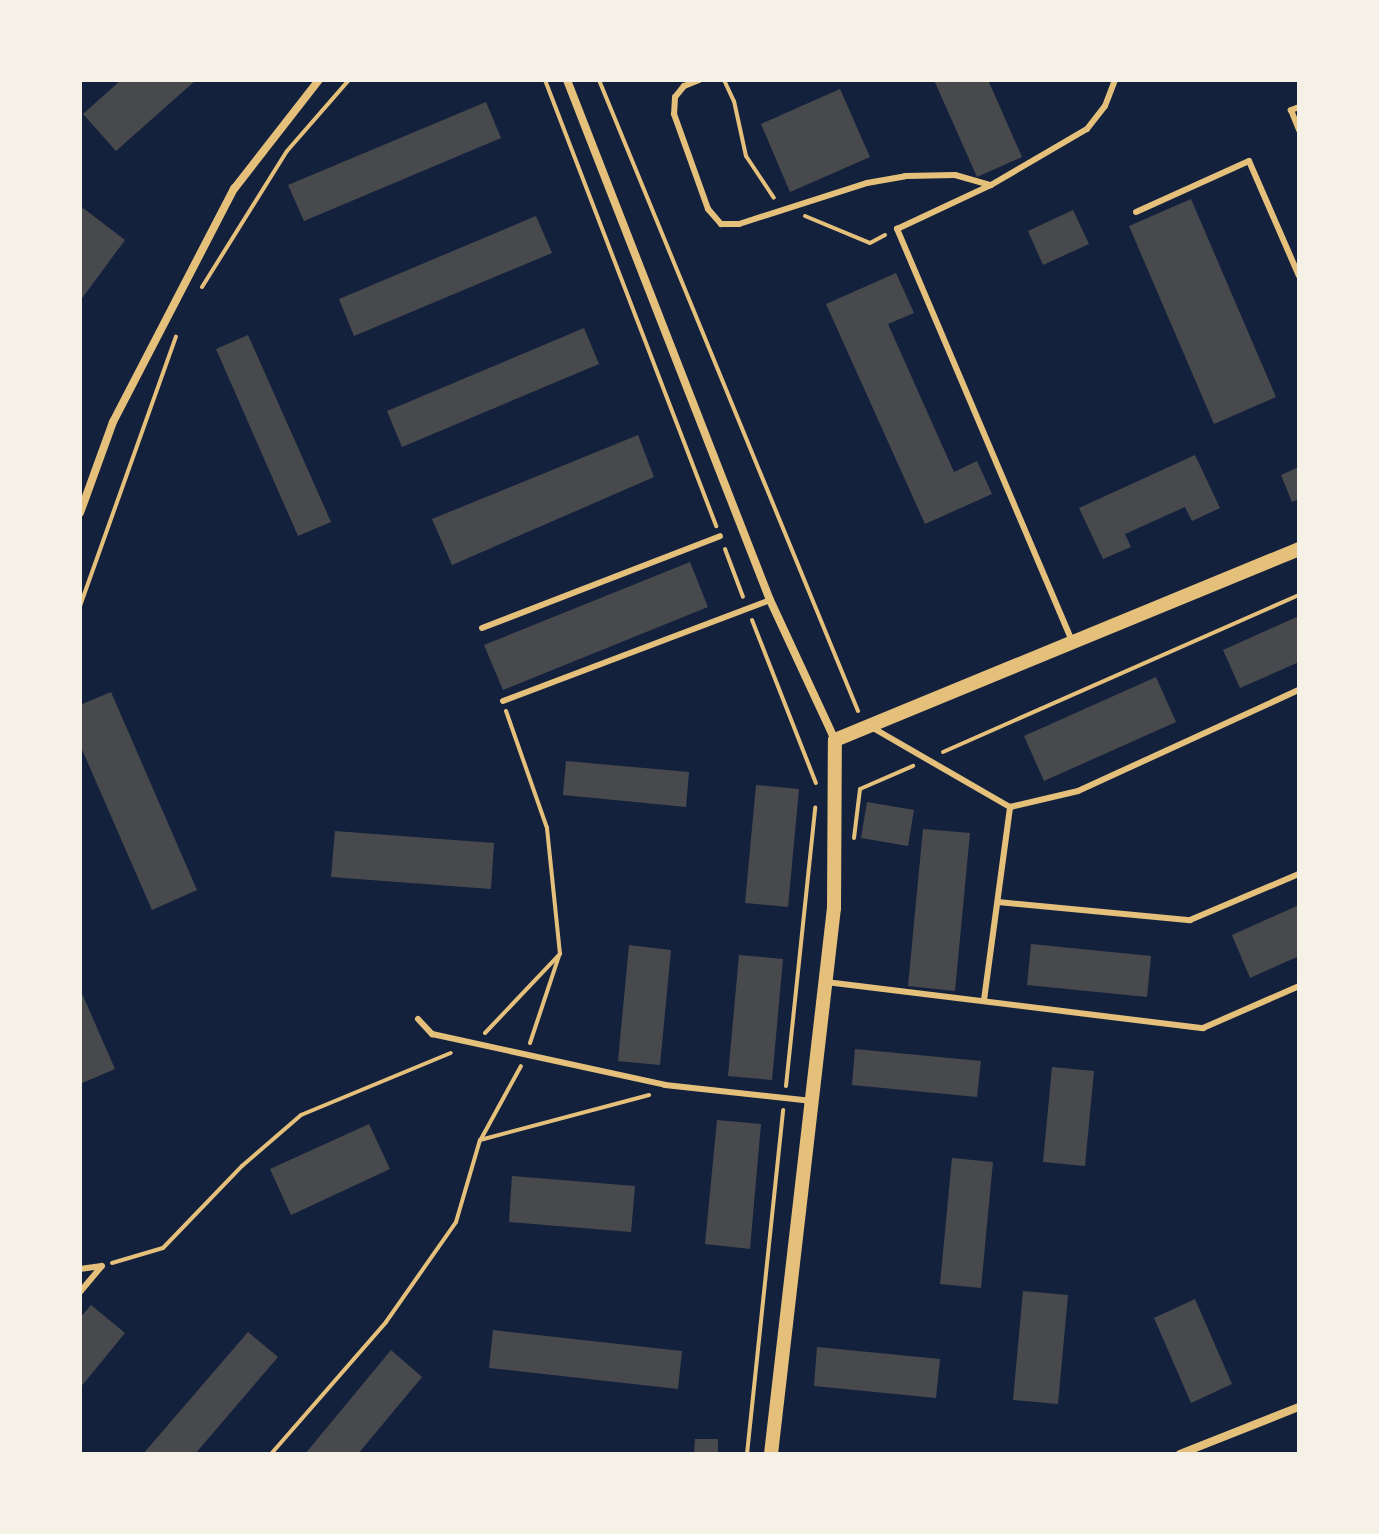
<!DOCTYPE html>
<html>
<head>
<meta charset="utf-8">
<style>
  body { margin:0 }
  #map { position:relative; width:1379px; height:1534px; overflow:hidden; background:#14213d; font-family:Lato,sans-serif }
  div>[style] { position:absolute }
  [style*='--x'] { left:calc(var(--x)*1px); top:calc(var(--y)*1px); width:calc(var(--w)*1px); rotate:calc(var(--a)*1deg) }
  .building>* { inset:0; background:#48494c }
  .path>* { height:4px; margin:-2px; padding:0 2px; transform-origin:2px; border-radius:2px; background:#e5c07b }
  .service>* { height:6px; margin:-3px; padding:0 3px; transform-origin:3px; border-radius:3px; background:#e5c07b }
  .minor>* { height:8px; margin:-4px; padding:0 4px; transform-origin:4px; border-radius:4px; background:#e5c07b }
  .tertiary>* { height:14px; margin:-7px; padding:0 7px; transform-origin:7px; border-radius:7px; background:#e5c07b }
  span { translate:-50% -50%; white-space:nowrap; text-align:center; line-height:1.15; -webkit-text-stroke:8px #f6f1e7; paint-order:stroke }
  .frame { position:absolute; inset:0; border:82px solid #f6f1e7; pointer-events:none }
</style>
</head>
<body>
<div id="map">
  <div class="building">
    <i style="clip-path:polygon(121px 80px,196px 80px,116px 151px,83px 114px)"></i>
    <i style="clip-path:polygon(934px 80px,988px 80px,1022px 157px,977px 177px)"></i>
    <i style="clip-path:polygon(840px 89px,870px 157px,790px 192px,761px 124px)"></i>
    <i style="clip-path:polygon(486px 102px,501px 138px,304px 221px,288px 185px)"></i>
    <i style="clip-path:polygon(1191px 199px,1276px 397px,1214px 424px,1129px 226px)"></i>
    <i style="clip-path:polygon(83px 208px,125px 240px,80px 301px,80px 212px)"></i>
    <i style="clip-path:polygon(1073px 210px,1089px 244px,1043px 265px,1028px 231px)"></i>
    <i style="clip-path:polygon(536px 216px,552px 253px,354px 336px,339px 299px)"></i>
    <i style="clip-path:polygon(896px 273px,914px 313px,888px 324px,954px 472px,977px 461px,992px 494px,925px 524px,826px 304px)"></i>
    <i style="clip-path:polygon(584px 328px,599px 364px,402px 447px,387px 411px)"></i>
    <i style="clip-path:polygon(248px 335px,331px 522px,298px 536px,216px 349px)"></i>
    <i style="clip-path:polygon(638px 435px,654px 477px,452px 565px,432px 519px)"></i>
    <i style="clip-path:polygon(1195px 455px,1220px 508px,1192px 521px,1185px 507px,1125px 534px,1131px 547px,1103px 559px,1079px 508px)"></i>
    <i style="clip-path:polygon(1299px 467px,1299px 499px,1292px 502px,1281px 475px)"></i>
    <i style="clip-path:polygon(690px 562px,708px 607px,503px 690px,484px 645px)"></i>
    <i style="clip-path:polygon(1299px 616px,1299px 662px,1240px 688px,1223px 650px)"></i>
    <i style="clip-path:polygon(1156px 677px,1176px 722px,1044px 781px,1024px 736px)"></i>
    <i style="clip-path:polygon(111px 692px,197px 890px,152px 910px,80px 745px,80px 705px)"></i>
    <i style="clip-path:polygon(566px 761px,689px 772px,686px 807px,563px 795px)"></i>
    <i style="clip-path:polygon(756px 785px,799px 789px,788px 907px,745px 903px)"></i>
    <i style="clip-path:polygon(867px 802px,914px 810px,908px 846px,861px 838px)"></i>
    <i style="clip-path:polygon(923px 829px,970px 833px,955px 991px,908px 986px)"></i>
    <i style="clip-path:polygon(335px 831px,494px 843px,491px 889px,331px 877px)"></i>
    <i style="clip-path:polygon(1299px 905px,1299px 956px,1250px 978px,1232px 935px)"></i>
    <i style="clip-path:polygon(1031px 944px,1151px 956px,1147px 997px,1027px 985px)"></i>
    <i style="clip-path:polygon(629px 945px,671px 950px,660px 1065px,618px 1061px)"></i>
    <i style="clip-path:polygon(739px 955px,783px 959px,772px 1080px,728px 1076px)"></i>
    <i style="clip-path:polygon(80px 989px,115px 1069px,80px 1084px)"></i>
    <i style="clip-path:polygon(855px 1049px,981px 1061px,977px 1097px,852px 1085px)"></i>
    <i style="clip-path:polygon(1052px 1067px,1094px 1071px,1085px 1166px,1043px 1162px)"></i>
    <i style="clip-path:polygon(717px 1120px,761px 1124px,750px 1249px,705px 1244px)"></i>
    <i style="clip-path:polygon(369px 1124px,390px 1169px,291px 1215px,270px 1169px)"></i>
    <i style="clip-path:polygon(952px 1158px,993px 1162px,981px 1288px,940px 1284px)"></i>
    <i style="clip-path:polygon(512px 1176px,635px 1186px,631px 1232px,509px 1222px)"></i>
    <i style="clip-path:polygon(1023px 1291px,1068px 1295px,1058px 1404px,1013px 1400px)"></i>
    <i style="clip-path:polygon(1195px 1299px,1232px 1384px,1191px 1403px,1154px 1318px)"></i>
    <i style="clip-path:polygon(91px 1305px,125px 1333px,80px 1388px,80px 1318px)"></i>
    <i style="clip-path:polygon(493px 1330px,682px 1351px,678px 1389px,489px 1368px)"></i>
    <i style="clip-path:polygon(248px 1332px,278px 1357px,195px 1454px,143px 1454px)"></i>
    <i style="clip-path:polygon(817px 1347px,940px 1359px,936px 1398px,814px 1386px)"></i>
    <i style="clip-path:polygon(391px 1350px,422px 1377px,358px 1454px,305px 1454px)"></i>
    <i style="clip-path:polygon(695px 1439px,718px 1439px,718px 1454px,694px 1454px)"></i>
  </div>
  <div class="path">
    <i style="--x:545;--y:80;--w:478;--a:69"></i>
    <i style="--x:599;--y:80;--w:682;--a:67.68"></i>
    <i style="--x:724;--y:80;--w:23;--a:65"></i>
    <i style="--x:734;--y:101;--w:56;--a:77.7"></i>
    <i style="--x:746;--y:156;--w:50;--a:56.3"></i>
    <i style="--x:805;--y:216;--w:70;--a:22.6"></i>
    <i style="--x:870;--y:243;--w:17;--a:-28"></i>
    <i style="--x:202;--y:287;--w:160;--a:-58"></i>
    <i style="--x:287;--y:151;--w:94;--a:-48.9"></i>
    <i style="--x:725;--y:549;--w:51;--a:69.4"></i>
    <i style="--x:80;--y:606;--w:286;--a:-70.4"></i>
    <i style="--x:752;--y:620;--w:175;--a:68.6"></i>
    <i style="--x:943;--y:752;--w:389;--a:-23.8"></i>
    <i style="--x:854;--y:838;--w:49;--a:-83"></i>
    <i style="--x:860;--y:789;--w:58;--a:-23.5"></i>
    <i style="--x:485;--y:1033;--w:109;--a:-46.5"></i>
    <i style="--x:560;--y:954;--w:127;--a:-95.9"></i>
    <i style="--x:547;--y:828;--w:124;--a:-109.3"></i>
    <i style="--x:530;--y:1043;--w:92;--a:-71.6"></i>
    <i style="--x:786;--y:1086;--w:280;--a:-84"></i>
    <i style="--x:481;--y:1139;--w:83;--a:-61.3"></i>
    <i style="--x:112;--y:1263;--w:53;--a:-16.4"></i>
    <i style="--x:163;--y:1248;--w:114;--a:-46.1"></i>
    <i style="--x:242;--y:1166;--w:78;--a:-40.8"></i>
    <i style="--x:301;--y:1115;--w:162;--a:-22.5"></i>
    <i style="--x:271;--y:1454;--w:175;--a:-48.9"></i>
    <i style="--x:386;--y:1322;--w:122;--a:-55"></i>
    <i style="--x:456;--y:1222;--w:85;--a:-73.7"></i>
    <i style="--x:480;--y:1140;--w:175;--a:-14.9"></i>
    <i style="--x:747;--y:1454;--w:346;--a:-84"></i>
  </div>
  <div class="service">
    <i style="--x:699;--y:80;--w:16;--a:158"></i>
    <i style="--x:684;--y:86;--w:14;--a:129"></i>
    <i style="--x:675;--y:97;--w:17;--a:93"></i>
    <i style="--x:674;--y:114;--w:101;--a:70.3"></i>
    <i style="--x:708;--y:209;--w:20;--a:49"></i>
    <i style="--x:721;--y:224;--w:18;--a:0"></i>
    <i style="--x:739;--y:224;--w:134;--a:-17.8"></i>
    <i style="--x:867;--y:183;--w:39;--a:-10"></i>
    <i style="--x:905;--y:176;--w:50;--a:-1.1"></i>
    <i style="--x:955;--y:175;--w:37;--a:16"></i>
    <i style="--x:1299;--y:107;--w:9;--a:159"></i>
    <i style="--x:1291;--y:110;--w:22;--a:68"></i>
    <i style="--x:1136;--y:212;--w:124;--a:-24.3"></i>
    <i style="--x:1249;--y:161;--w:125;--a:66.5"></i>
    <i style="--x:482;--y:628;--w:255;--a:-21.1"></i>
    <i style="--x:1072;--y:641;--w:448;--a:-113"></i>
    <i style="--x:897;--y:229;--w:104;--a:-25.1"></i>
    <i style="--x:991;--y:185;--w:111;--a:-30.3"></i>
    <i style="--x:1087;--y:129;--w:29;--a:-52"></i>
    <i style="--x:1105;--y:106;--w:28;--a:-69"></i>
    <i style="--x:503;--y:701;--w:285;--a:-20.7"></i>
    <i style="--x:873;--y:728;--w:158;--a:30"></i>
    <i style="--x:1010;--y:807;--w:70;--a:-13.2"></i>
    <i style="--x:1078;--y:791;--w:243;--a:-24.6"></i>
    <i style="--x:998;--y:902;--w:193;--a:5.4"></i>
    <i style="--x:1190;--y:920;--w:118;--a:-22.9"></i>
    <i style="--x:826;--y:982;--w:380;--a:7"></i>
    <i style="--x:1203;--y:1028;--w:105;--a:-23.6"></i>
    <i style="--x:984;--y:1000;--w:195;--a:-82.3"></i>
    <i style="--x:418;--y:1019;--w:21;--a:47"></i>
    <i style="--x:432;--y:1034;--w:239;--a:12.3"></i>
    <i style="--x:665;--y:1085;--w:148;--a:6.2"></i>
    <i style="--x:80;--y:1269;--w:22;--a:-8"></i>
    <i style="--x:80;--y:1292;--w:34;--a:-50"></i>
  </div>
  <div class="minor">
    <i style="--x:567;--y:80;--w:558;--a:68.68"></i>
    <i style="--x:770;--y:600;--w:154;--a:65.1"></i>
    <i style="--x:80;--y:513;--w:97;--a:-70.1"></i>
    <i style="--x:113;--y:422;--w:263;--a:-62.6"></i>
    <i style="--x:234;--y:189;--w:138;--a:-52.1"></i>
    <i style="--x:1180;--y:1454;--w:128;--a:-21.6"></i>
  </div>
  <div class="tertiary">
    <i style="--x:771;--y:1454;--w:550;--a:-83.42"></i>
    <i style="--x:834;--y:908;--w:168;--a:-89.7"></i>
    <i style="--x:835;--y:740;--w:502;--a:-22.37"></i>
  </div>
  <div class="frame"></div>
</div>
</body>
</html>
